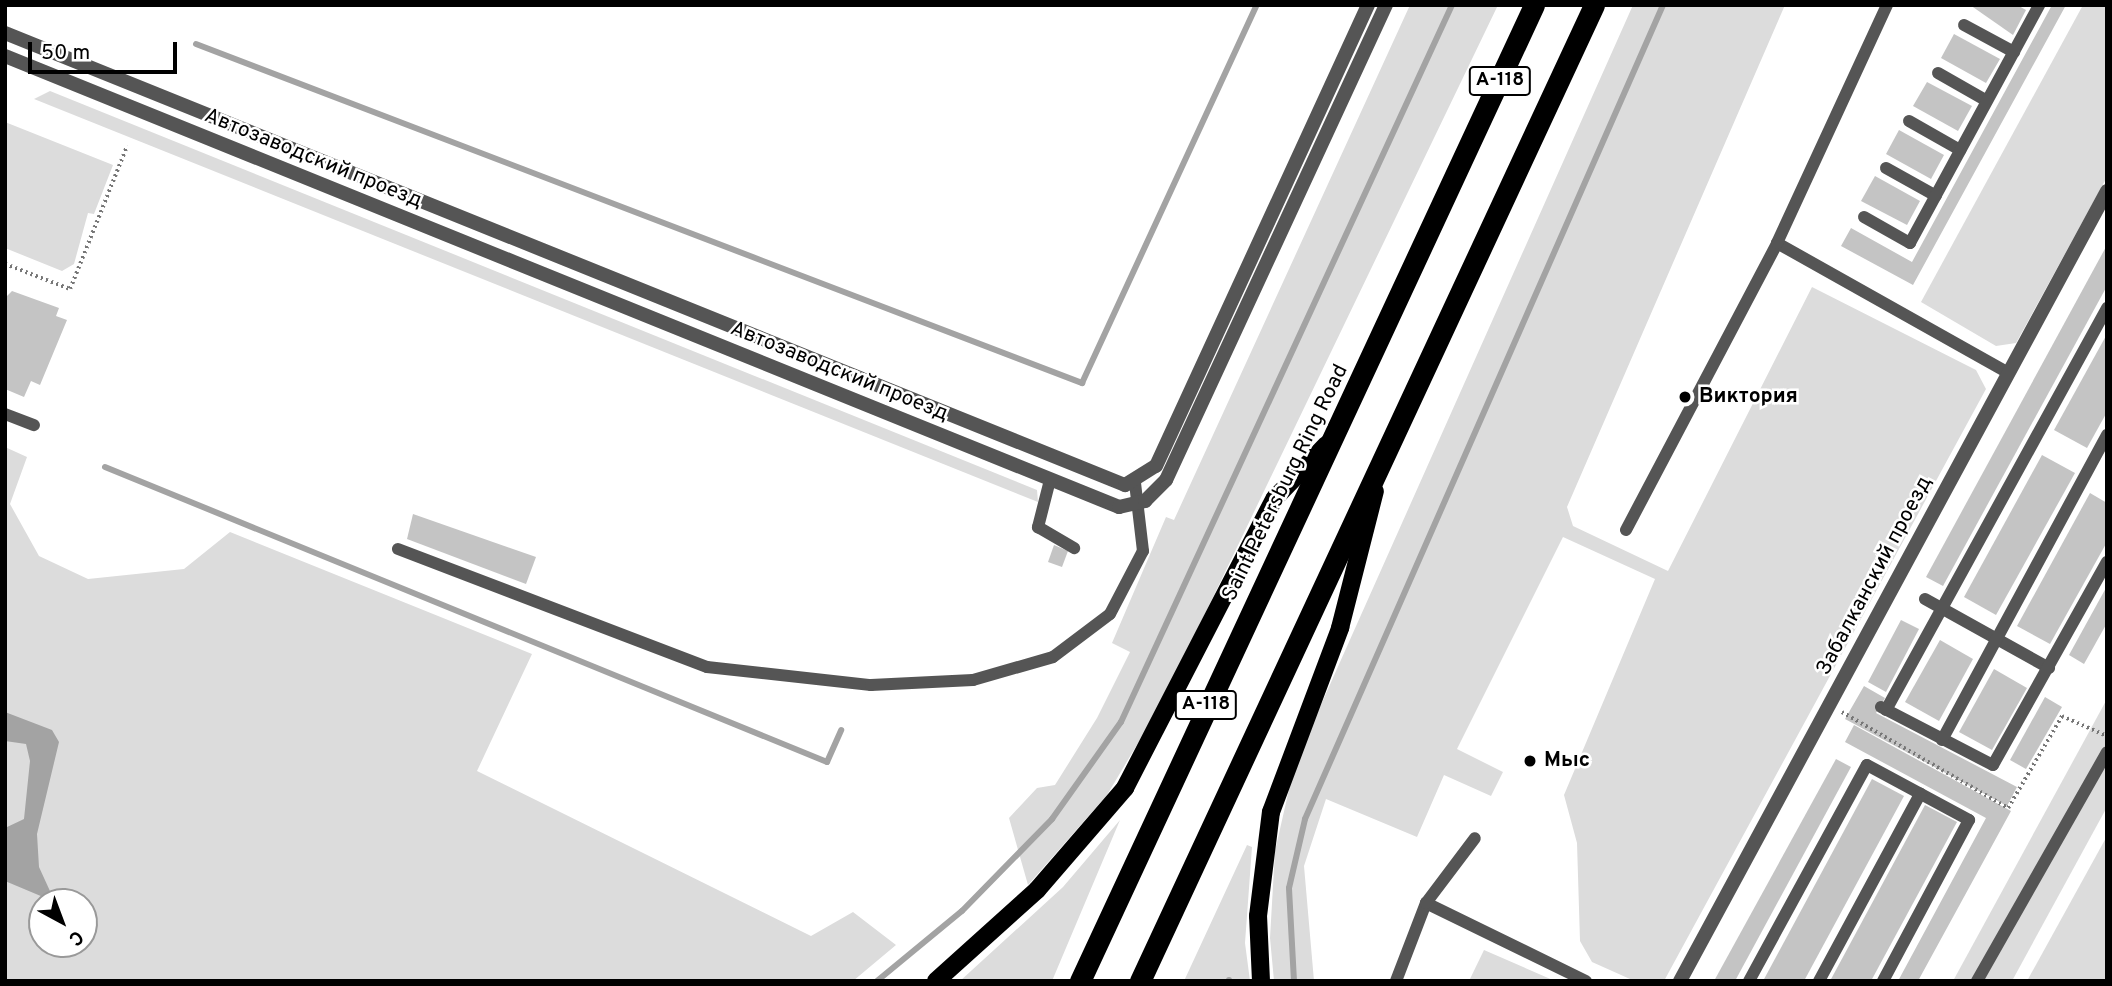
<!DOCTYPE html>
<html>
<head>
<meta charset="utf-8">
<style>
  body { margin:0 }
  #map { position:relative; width:2112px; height:986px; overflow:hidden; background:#fff; font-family:Overpass,sans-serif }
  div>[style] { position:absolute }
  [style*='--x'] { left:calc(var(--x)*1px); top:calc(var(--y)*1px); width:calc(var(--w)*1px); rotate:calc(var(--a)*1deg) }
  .green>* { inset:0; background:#dcdcdc }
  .water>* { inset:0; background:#a3a3a3 }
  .stream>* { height:6px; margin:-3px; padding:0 3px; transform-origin:3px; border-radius:3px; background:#a3a3a3 }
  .building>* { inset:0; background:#c4c4c4 }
  .path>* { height:3.5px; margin-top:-1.75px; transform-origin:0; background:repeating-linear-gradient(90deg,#777 0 2px,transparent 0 5.5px) }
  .lane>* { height:12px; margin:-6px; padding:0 6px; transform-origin:6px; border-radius:6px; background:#555 }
  .street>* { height:14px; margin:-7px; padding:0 7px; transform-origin:7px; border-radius:7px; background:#555 }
  .primary>* { height:18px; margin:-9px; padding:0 9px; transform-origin:9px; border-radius:9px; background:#000 }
  .highway>* { height:21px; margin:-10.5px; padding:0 10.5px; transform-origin:10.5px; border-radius:10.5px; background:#000 }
  .dots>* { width:19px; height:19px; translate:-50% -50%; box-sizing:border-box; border:4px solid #fff; border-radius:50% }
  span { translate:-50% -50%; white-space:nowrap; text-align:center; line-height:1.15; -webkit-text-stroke:5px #fff; paint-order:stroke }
  .shield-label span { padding:2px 5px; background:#fff; border:2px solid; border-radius:5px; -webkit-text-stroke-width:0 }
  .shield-label { font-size:19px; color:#000; font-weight:700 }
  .street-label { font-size:21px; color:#000 }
  .poi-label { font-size:21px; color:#000; font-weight:700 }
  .left { translate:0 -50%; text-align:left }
  .frame { position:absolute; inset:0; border:7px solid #000; pointer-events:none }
  .north { position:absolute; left:28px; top:888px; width:70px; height:70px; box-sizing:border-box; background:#fff; border:2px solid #999; border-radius:50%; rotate:139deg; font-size:19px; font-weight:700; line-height:28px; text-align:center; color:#000 }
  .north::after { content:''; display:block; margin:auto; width:24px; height:32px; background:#000; clip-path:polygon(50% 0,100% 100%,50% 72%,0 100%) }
  .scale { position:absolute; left:28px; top:42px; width:149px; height:32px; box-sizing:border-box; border:4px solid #000; border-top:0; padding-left:9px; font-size:21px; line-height:24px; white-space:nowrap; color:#000; -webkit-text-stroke:5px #fff; paint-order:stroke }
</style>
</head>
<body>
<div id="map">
  <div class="green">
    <i style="clip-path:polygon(1410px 5px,1498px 5px,1163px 701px,1107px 795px,1028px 885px,1009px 818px,1037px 788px,1055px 785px,1097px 718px,1130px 652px,1112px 643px,1166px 517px,1174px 520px)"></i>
    <i style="clip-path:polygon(1633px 5px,1785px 5px,1567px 507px,1573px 526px,1668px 571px,1812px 287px,1976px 370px,1986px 389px,1664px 981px,1630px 979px,1592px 962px,1580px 941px,1577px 843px,1564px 795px,1655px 579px,1563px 537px,1457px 749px,1503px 772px,1491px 796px,1444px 775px,1417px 837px,1326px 799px,1304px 866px,1314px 981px,1274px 981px,1270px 938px,1275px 851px,1295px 763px)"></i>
    <i style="clip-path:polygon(2083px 5px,2107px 5px,2107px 177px,2016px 343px,1996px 346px,1921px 302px)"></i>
    <i style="clip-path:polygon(50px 91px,1037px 490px,1038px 502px,34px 99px)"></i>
    <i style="clip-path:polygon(5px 122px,113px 165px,94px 214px,88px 213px,74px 264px,62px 271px,5px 248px)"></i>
    <i style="clip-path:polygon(evenodd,5px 447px,27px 457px,10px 504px,39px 556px,88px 579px,184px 569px,230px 532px,532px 654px,477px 771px,811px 936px,853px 912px,896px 945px,853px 981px,5px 981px,5px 447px,42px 902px,84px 902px,84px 944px,42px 944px,42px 902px)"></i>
    <i style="clip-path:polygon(2107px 699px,2107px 807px,2012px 981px,1953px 981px)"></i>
    <i style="clip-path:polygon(1120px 820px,1052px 981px,960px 981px,1063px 887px)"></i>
    <i style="clip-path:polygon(2107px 836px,2107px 981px,2027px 981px)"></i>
    <i style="clip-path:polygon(1247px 845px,1252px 847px,1245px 943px,1250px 981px,1184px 981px)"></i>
    <i style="clip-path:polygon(1484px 950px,1555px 981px,1469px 981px)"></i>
  </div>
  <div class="water">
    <i style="clip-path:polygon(5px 712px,52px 730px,59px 742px,37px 834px,39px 867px,55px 902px,5px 881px,5px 828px,24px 819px,30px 761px,26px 744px,5px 741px)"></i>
  </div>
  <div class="stream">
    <i style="--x:196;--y:44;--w:949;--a:20.94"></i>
    <i style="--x:1082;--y:383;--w:417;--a:-65.2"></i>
    <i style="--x:105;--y:467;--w:780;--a:22.22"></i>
    <i style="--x:827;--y:762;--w:35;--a:-66"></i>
    <i style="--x:877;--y:981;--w:110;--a:-39.5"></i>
    <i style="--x:962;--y:911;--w:129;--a:-45.6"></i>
    <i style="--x:1052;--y:819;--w:119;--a:-54.6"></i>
    <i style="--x:1121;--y:722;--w:790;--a:-65.22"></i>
    <i style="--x:1229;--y:981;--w:1;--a:-90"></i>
    <i style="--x:1294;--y:981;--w:93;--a:-93.1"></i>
    <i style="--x:1289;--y:888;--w:71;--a:-76.9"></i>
    <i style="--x:1305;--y:819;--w:889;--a:-66.26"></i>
  </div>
  <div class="building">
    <i style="clip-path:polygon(1970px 5px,2017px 5px,2026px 10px,2013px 35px)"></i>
    <i style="clip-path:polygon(2052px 5px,2066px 5px,1913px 285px,1841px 246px,1851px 228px,1912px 262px)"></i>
    <i style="clip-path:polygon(1954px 34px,2000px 59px,1986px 83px,1941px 58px)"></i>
    <i style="clip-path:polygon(1927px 82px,1972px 106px,1958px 131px,1913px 106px)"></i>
    <i style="clip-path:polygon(1899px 130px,1944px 155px,1931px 179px,1886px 154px)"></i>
    <i style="clip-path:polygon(1875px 176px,1920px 201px,1907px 225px,1861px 201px)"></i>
    <i style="clip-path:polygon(2107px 245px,2107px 286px,1943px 586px,1926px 577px)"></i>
    <i style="clip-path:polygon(12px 291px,59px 308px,56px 316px,67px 320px,40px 385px,31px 381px,24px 397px,5px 389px,5px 298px)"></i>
    <i style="clip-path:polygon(2107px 334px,2107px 412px,2087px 448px,2054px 430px)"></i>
    <i style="clip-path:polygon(2042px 455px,2075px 473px,1996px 615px,1964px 597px)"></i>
    <i style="clip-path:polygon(2090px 493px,2107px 503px,2107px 542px,2050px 644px,2017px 626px)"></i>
    <i style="clip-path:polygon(413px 514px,536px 557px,526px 584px,407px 539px)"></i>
    <i style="clip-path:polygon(1054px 545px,1068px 551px,1062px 567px,1048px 562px)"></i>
    <i style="clip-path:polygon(2107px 586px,2107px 623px,2084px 664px,2069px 655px)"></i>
    <i style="clip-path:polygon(1901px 620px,1919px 629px,1886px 692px,1868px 682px)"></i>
    <i style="clip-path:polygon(1940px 640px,1973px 659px,1939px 721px,1905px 702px)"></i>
    <i style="clip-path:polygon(1994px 669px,2027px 688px,1992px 750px,1959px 732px)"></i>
    <i style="clip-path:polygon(1864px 686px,1885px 698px,1876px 713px,2017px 787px,2007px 806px,1845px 719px)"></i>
    <i style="clip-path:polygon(2045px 697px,2062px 707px,2026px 769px,2010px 760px)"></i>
    <i style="clip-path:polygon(1854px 725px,2011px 811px,1918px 981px,1898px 981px,1986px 818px,1845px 742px)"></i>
    <i style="clip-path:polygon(1836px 759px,1851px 767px,1735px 981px,1714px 981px)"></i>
    <i style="clip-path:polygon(1872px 779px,1904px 796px,1804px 981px,1763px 981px)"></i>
    <i style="clip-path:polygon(1925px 805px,1957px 822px,1871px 981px,1830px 981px)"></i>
  </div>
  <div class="path">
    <i style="--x:5;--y:264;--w:70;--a:21"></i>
    <i style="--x:70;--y:289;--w:154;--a:-68.3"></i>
    <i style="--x:1842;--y:712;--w:192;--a:30"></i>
    <i style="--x:2008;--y:808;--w:107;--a:-59.6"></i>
    <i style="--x:2062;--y:716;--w:49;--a:24"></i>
  </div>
  <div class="lane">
    <i style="--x:1964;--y:25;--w:57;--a:28.4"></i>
    <i style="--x:1938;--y:73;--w:56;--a:29.7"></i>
    <i style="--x:1909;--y:121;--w:59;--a:29.6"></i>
    <i style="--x:1886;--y:168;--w:57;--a:29.2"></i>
    <i style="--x:1864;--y:217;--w:53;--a:29.5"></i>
    <i style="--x:1910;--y:243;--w:271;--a:-61.5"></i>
    <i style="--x:1777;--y:243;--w:266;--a:29.3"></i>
    <i style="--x:5;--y:414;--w:31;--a:21"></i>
    <i style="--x:1050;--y:480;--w:49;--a:104.3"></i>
    <i style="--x:1038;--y:527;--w:42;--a:30.3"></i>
    <i style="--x:1626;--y:530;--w:324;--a:-62.2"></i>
    <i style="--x:1777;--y:243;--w:262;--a:-65.2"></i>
    <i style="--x:398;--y:549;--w:331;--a:20.9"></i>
    <i style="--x:707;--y:667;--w:165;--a:6.3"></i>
    <i style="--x:871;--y:685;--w:102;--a:-2.8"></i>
    <i style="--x:973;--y:680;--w:83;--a:-16"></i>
    <i style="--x:1053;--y:657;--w:71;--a:-37"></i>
    <i style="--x:1110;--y:614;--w:71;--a:-62.4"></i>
    <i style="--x:1143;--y:551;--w:68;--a:-96.7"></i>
    <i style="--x:1925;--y:599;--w:142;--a:29.1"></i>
    <i style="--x:1881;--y:707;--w:126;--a:27.4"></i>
    <i style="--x:1993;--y:765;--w:233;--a:-60.7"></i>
    <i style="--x:1886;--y:710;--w:459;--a:-61.2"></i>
    <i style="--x:1942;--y:740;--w:347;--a:-61.6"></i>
    <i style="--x:1426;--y:903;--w:178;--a:26"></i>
    <i style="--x:1396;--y:981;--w:84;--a:-69"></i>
    <i style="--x:1426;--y:903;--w:81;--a:-53"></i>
    <i style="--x:1749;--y:981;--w:246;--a:-61.4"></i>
    <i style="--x:1867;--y:765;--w:116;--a:28.3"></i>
    <i style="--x:1969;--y:820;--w:183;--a:118.1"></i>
    <i style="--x:1819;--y:981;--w:213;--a:-61.6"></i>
    <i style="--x:1977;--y:981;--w:263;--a:-60.4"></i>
  </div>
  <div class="street">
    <i style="--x:5;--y:33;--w:1208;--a:21.98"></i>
    <i style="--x:1125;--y:485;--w:36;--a:-32"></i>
    <i style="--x:1156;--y:466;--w:507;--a:-65.3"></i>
    <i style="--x:5;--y:56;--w:1202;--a:22.04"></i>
    <i style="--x:1119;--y:507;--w:27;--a:-13"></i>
    <i style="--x:1145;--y:501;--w:30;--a:-45"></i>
    <i style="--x:1166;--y:480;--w:523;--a:-65.15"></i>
    <i style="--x:1680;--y:981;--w:898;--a:-61.61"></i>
  </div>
  <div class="primary">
    <i style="--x:936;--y:981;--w:136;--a:-42"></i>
    <i style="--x:1037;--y:890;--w:135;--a:-49.2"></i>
    <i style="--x:1125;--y:788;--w:326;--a:-62.7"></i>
    <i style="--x:1275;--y:498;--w:74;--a:-46.1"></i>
    <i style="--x:1261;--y:981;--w:65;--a:-92.6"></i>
    <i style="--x:1258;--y:916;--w:105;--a:-82.9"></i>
    <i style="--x:1271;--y:812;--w:197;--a:-69.4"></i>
    <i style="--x:1340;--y:628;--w:141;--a:-75.7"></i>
  </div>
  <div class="highway">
    <i style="--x:1080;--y:981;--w:1076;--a:-65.05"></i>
    <i style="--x:1140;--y:981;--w:1076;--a:-65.05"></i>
  </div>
  <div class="dots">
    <i style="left:1685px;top:397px;background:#000"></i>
    <i style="left:1530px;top:761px;background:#000"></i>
  </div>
  <div class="shield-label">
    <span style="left:1500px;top:81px">А-118</span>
    <span style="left:1206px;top:705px">А-118</span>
  </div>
  <div class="street-label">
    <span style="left:313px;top:159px;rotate:22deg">Автозаводский проезд</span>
    <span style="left:839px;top:372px;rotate:22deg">Автозаводский проезд</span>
    <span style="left:1286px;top:483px;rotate:-64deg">Saint Petersburg Ring Road</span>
    <span style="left:1875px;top:576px;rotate:-62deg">Забалканский проезд</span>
  </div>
  <div class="poi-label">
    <span class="left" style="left:1699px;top:397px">Виктория</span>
    <span class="left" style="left:1544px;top:761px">Мыс</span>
  </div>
  <div class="frame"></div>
  <div class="north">С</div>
  <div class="scale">50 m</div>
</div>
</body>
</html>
